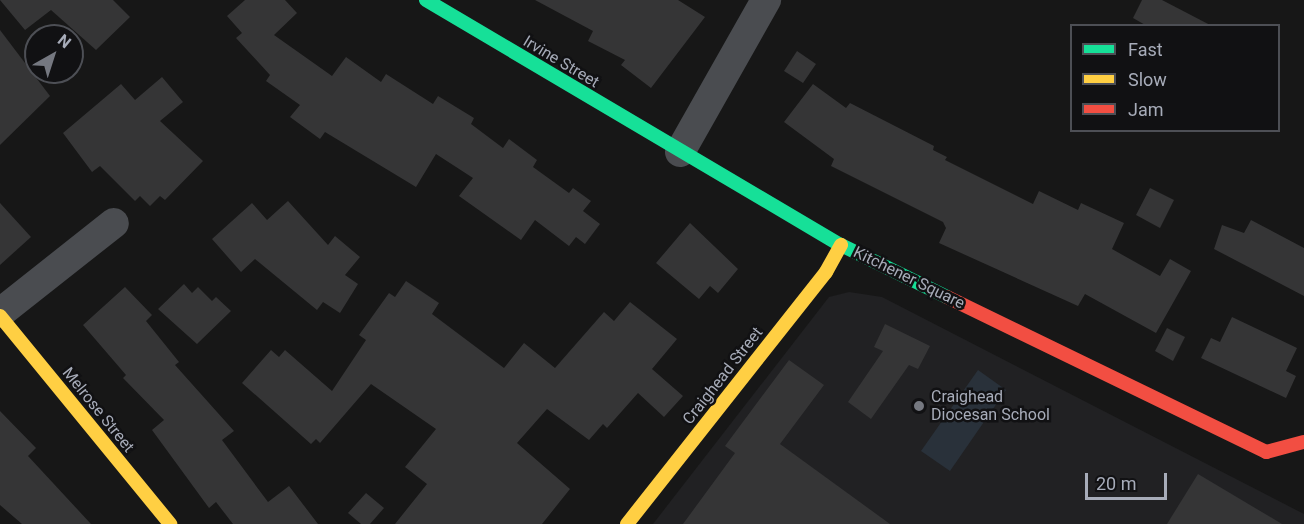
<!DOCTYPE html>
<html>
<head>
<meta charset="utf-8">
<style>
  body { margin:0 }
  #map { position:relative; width:1304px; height:524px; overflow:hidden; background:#171717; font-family:Roboto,sans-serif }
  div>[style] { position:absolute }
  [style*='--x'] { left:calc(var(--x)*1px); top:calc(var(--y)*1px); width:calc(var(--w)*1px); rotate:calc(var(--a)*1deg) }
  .built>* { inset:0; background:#212123 }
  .water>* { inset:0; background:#29313a }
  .building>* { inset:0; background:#353536 }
  .street>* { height:30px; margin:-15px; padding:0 15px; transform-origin:15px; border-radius:15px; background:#4a4c50 }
  .fast>* { height:14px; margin:-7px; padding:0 7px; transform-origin:7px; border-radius:7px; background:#16e098 }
  .slow>* { height:14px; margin:-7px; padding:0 7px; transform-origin:7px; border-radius:7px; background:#ffcf43 }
  .jam>* { height:14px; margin:-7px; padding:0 7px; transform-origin:7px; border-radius:7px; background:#f24e42 }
  .dots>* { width:16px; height:16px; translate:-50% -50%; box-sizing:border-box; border:3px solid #111113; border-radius:50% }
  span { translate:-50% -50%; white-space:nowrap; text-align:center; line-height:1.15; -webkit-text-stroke:5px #111113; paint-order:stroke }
  .street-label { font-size:16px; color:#a7acb9 }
  .poi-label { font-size:16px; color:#a7acb9 }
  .left { translate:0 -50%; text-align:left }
  .legend { position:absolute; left:1070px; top:24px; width:210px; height:108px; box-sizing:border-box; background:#111113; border:2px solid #4d4f55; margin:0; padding:8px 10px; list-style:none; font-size:18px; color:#a7acb9 }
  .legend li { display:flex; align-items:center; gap:12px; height:30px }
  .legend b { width:30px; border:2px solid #4d4f55 }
  .north { position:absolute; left:24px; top:24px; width:60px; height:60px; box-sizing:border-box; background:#111113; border:2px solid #4d4f55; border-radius:50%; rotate:39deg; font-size:16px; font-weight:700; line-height:24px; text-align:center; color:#a7acb9 }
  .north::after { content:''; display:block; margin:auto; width:21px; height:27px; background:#757880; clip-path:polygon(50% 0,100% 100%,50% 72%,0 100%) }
  .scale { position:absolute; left:1085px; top:473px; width:82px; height:27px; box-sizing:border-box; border:3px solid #a7acb9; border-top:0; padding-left:8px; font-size:18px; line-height:21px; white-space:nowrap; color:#a7acb9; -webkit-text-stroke:4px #111113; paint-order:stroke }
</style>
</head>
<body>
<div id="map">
  <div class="built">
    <i style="clip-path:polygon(849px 292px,882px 297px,1304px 514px,1304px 524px,653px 524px,829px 297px)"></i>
  </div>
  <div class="water">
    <i style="clip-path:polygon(978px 370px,1006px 390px,950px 471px,921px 451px)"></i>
  </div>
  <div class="building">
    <i style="clip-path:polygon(0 0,113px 0,130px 17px,96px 50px,51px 10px,25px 30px)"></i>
    <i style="clip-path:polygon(245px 0,285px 0,297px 13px,274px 35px,332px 76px,346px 57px,381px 82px,386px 74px,433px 104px,438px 96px,474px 118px,471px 124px,503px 148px,509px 139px,537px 160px,533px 167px,569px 193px,573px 188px,591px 201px,583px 211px,600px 224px,585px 244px,576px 237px,569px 246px,535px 220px,521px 240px,459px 196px,473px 178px,436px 154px,416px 187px,325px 132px,320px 139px,290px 117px,300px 105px,266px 81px,270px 75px,236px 38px,242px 33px,227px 16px)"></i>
    <i style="clip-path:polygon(535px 0,678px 0,705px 17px,651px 88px,621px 65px,625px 60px,588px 41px,593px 31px)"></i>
    <i style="clip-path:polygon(1142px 0,1162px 0,1212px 26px,1147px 26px,1133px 18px)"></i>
    <i style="clip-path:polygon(0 30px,50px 96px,0 145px)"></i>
    <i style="clip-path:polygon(797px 51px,816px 64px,803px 83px,784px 71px)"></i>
    <i style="clip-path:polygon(162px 77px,183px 102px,160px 121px,203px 161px,165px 200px,160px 196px,150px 206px,140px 196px,135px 201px,100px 166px,92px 172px,63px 133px,121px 84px,135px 100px)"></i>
    <i style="clip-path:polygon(813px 84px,846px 108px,850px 103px,934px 146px,933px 150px,947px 157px,945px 160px,1033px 204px,1039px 191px,1078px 210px,1081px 203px,1124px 223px,1112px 249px,1160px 276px,1170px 259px,1191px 271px,1156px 333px,1085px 294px,1078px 306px,939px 243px,946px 228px,943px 222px,831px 166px,834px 159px,784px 122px)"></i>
    <i style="clip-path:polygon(1150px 188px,1174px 200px,1160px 228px,1136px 215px)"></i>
    <i style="clip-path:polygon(288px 201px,328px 245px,335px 236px,360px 257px,345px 275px,358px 284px,340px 313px,323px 302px,317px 310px,255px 259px,241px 272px,212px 239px,252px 203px,267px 220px)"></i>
    <i style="clip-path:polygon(0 203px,31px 237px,0 265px)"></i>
    <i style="clip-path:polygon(1251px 220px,1304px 248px,1304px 296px,1214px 249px,1222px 225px,1244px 233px)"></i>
    <i style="clip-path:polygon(690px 223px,738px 269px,718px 293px,710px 286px,699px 299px,656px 263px)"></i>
    <i style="clip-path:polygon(406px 281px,439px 303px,432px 314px,504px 368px,524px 343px,555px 368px,604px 312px,614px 321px,630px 302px,677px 339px,652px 369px,683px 396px,664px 417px,638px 393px,607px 428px,603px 424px,589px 440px,547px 409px,517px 443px,570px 489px,542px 524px,395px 524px,427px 484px,405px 467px,436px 429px,371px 384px,320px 443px,316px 439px,311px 444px,242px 383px,271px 350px,279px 357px,285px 350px,332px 391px,366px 340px,359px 335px,389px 293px,395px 297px)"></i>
    <i style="clip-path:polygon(184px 284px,192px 293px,198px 287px,212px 301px,216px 297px,231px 311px,197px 344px,158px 309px)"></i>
    <i style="clip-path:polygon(125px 287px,152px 315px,146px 321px,179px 362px,175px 365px,234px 431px,222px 440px,268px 502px,289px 486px,318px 524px,233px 524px,216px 502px,209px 508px,152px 430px,164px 420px,123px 378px,126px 375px,83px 325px)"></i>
    <i style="clip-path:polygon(1232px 317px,1297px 348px,1286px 371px,1296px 376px,1286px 398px,1201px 358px,1211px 338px,1220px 342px)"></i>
    <i style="clip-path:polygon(885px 324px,930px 346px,918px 369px,909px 365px,871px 419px,848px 402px,883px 351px,874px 347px)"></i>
    <i style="clip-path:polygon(1167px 328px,1185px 337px,1173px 361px,1155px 351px)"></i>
    <i style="clip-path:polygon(789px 360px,824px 385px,780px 444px,890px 524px,683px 524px,735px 453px,725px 446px)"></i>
    <i style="clip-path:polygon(0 411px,36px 448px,28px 456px,91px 524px,22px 524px,0 505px)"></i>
    <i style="clip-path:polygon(1198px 474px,1282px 524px,1167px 524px)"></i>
    <i style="clip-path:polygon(366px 493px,384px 508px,370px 524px,361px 524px,348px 513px)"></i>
  </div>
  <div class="street">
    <i style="--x:680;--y:152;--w:175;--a:-60.5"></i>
    <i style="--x:0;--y:313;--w:145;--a:-38.3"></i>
  </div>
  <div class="fast">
    <i style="--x:426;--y:0;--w:482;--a:30.6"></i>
    <i style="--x:841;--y:245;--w:118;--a:26.1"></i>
  </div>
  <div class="slow">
    <i style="--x:0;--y:316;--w:269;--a:50.7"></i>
    <i style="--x:627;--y:524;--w:321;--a:-51.7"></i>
    <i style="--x:826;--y:272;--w:31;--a:-61"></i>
  </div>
  <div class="jam">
    <i style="--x:947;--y:297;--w:355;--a:25.9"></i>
    <i style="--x:1266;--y:452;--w:39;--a:-15"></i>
  </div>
  <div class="dots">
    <i style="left:919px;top:406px;background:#757880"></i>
  </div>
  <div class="street-label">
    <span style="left:561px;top:62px;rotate:31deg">Irvine Street</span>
    <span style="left:909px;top:278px;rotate:26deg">Kitchener Square</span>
    <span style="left:723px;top:376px;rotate:-52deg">Craighead Street</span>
    <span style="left:98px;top:410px;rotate:51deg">Melrose Street</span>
  </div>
  <div class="poi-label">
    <span class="left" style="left:931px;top:406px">Craighead<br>Diocesan School</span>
  </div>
  <ul class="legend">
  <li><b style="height:8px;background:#16e098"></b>Fast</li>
  <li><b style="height:8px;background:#ffcf43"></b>Slow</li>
  <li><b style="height:8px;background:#f24e42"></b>Jam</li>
  </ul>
  <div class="north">N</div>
  <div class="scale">20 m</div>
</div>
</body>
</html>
